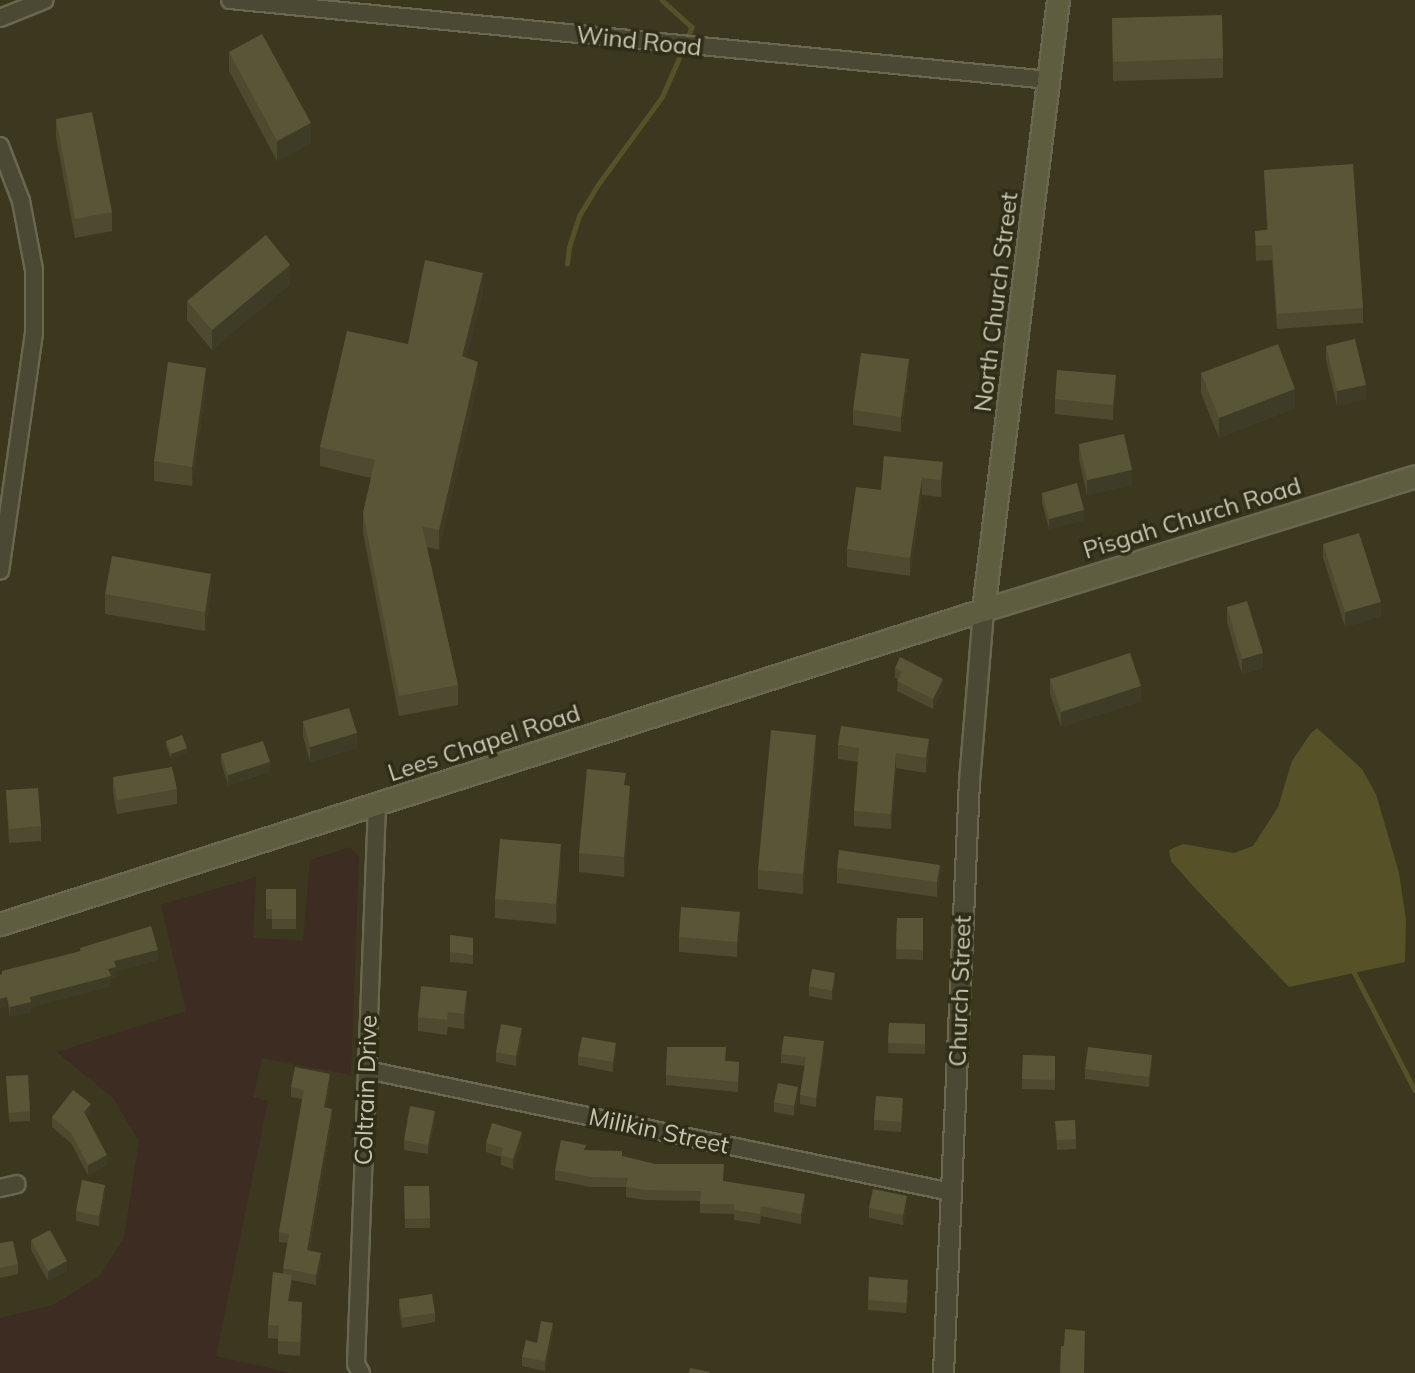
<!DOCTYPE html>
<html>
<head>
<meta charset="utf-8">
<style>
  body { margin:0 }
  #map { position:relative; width:1415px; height:1373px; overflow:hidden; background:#3b381f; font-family:Mulish,sans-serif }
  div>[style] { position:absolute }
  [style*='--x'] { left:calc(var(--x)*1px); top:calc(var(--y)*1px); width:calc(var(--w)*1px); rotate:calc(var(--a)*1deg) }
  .green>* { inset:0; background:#3c2c21 }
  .water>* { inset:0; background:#565127 }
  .stream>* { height:4.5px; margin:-2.25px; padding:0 2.25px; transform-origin:2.25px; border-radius:2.25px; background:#565127 }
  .roads { filter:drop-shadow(2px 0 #696750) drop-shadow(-2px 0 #696750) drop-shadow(0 2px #696750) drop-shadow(0 -2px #696750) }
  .minor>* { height:16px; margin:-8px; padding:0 8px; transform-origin:8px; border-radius:8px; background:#4b4933 }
  .tertiary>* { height:19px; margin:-9.5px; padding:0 9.5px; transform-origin:9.5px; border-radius:9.5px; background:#4b4933 }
  .secondary>* { height:21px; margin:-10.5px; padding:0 10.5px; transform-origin:10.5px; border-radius:10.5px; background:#5e5d40 }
  .wall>* { inset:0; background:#4d4a2f }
  .shaded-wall>* { inset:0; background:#3e3c26 }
  .building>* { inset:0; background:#595637 }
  span { translate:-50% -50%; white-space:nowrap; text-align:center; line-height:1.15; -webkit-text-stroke:7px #2f2d18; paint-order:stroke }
  .street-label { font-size:24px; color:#c7c6ad }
</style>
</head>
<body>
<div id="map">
  <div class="green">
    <i style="clip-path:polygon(350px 847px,359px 856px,351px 1075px,262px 1058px,253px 1097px,268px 1101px,216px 1356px,291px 1373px,0 1373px,0 1318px,53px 1305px,100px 1276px,124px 1238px,139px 1141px,113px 1098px,57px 1052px,186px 1011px,161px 905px,256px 877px,253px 938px,303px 941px,310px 860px)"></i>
  </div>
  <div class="water">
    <i style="clip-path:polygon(1317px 728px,1362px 769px,1376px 794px,1399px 873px,1406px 920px,1405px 962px,1289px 987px,1193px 886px,1171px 861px,1169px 850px,1183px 844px,1234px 853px,1253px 846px,1278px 807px,1292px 761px,1311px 733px)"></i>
  </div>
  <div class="stream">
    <i style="--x:662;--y:0;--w:40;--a:42"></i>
    <i style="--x:692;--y:27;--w:15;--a:110"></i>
    <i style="--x:567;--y:264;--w:17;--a:-83"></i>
    <i style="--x:569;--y:247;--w:33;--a:-72"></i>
    <i style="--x:579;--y:216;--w:35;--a:-59"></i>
    <i style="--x:597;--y:186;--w:110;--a:-53.9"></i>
    <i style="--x:662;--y:97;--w:52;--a:-66.4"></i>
    <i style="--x:1352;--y:968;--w:137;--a:62.7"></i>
  </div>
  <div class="roads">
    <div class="minor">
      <i style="--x:230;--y:0;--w:823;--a:5.58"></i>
      <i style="--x:0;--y:18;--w:48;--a:-21.8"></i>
      <i style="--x:0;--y:146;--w:59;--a:69.1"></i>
      <i style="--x:21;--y:201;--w:70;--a:79.3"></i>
      <i style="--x:34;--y:270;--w:63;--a:90"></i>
      <i style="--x:34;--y:333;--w:240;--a:98.1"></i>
      <i style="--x:367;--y:1070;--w:597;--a:11.8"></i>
      <i style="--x:0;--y:1188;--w:17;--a:-13"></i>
      <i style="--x:361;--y:1373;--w:10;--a:-119"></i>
      <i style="--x:356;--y:1364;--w:559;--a:-87.85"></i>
    </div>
    <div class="tertiary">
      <i style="--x:943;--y:1373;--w:593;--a:-87.49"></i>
      <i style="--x:969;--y:781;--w:172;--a:-85.3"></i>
    </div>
    <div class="secondary">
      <i style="--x:983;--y:610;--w:615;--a:-82.99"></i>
      <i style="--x:0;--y:924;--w:1032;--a:-17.72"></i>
      <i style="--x:983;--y:610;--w:452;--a:-17.2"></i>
    </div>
  </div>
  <div class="wall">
    <i style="clip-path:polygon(1112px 18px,1223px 58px,1223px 78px,1113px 81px)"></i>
    <i style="clip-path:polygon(229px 52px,311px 143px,277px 161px,229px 71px)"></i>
    <i style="clip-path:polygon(56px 119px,112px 212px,112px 231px,75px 238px,56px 138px)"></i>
    <i style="clip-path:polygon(1264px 170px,1363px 308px,1363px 323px,1277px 329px,1272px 260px,1256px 261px,1255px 231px,1267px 230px)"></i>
    <i style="clip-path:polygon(290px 284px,212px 350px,187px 320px,187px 301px)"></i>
    <i style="clip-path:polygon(483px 293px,466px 358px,478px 381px,439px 550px,427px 547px,458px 685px,458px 705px,399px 716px,363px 533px,363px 513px,371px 478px,320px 466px,320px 447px,408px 344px)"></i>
    <i style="clip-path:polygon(1326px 346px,1366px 399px,1337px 406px,1326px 360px)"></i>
    <i style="clip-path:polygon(1201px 373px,1295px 408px,1219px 438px,1201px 393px)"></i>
    <i style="clip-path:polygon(909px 374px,901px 432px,853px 425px,853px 410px)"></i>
    <i style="clip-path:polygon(206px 387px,192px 486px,154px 481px,154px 461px)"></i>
    <i style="clip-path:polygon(1116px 390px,1113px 420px,1055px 414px,1055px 399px)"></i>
    <i style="clip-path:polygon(1079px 444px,1132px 485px,1087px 495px,1079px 459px)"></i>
    <i style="clip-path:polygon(884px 456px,943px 480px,941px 497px,922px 495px,910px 576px,847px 567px,847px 549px,881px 490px)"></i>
    <i style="clip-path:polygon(1042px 493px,1084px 520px,1049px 529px,1042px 503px)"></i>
    <i style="clip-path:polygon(1323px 544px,1381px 616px,1345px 627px,1323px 558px)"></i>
    <i style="clip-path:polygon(105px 594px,211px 594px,205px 631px,105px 614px)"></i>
    <i style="clip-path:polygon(1227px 607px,1263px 668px,1242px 674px,1227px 622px)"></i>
    <i style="clip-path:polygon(895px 668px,943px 689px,933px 709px,897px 691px,898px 680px,895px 678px)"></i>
    <i style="clip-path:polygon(1050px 679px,1141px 701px,1061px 727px,1050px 694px)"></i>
    <i style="clip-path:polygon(303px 721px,357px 748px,310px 762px,303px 736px)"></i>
    <i style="clip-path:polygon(166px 741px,187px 752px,171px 759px,166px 746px)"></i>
    <i style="clip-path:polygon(838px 745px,929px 754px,926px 773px,896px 768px,891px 829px,854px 826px,854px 811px,858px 762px,838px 759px)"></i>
    <i style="clip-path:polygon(221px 754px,270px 772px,228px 785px,221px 763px)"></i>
    <i style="clip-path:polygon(816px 754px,803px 894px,758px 889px,758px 870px)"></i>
    <i style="clip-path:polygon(113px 777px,177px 789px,177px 804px,117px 814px,113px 792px)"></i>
    <i style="clip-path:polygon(626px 785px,630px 805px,624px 877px,579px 872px,579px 853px)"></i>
    <i style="clip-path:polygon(6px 790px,41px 826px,41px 841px,9px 843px)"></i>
    <i style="clip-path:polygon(561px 864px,556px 924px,495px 918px,495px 899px)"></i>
    <i style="clip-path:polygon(837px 868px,940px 880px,937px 897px,837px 883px)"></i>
    <i style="clip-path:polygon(266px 889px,296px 889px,296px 929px,272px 929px,272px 919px,266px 919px)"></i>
    <i style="clip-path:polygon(897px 918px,923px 918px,923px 960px,896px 959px)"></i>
    <i style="clip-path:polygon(740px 926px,737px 957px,679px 952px,679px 937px)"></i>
    <i style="clip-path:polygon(450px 935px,473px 938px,473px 964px,450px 962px)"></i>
    <i style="clip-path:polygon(80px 948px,158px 960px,116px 971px,116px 976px,111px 978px,111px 986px,31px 1007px,31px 1012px,10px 1016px,2px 971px,80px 952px)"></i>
    <i style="clip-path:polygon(835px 983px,832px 1000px,809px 996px,809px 986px)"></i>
    <i style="clip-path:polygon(467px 1006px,464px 1029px,448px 1027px,447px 1035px,418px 1031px,418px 1017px)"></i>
    <i style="clip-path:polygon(889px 1023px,925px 1024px,925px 1054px,888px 1053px)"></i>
    <i style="clip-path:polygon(522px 1038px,516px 1066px,496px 1062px,496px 1052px)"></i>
    <i style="clip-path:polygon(824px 1050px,816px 1107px,800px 1104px,800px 1095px,805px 1066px,781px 1063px,781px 1054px)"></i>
    <i style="clip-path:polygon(616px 1053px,613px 1072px,578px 1065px,578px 1056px)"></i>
    <i style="clip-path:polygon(1023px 1055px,1055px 1056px,1055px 1090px,1022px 1089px)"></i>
    <i style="clip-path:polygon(725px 1061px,739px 1062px,738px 1092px,666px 1085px,666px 1075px)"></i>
    <i style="clip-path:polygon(1152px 1064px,1149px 1087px,1085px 1079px,1085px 1069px)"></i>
    <i style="clip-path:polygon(6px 1076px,30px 1111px,30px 1121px,9px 1122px)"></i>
    <i style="clip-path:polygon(330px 1084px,326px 1108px,332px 1119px,309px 1251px,321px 1263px,316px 1285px,292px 1280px,290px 1301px,302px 1315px,300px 1356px,278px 1354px,278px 1339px,268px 1338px,268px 1325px,283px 1273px,288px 1243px,279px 1242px,279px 1232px,302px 1099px,291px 1097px,291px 1087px)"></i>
    <i style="clip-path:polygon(798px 1097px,794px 1116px,774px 1112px,774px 1102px)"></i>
    <i style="clip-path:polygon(903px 1108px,901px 1132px,874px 1130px,874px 1120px)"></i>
    <i style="clip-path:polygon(91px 1114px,87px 1118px,107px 1165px,88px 1175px,71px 1143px,52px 1127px,52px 1117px)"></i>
    <i style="clip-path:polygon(435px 1120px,428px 1154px,404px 1150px,404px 1140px)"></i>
    <i style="clip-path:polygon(1055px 1121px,1076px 1139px,1076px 1149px,1057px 1150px)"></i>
    <i style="clip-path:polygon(522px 1142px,513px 1169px,501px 1165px,501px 1157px,486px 1152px,486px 1143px)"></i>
    <i style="clip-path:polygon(586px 1151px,622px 1156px,723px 1181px,805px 1204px,801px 1224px,761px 1216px,760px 1224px,734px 1220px,734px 1214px,700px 1213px,700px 1201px,646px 1200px,626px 1197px,626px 1187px,591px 1187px,555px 1180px,555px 1170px)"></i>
    <i style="clip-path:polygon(404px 1186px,429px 1186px,430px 1228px,405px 1228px)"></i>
    <i style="clip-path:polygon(105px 1195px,99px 1226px,76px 1221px,76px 1211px)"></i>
    <i style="clip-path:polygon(907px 1206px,903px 1225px,869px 1218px,869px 1208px)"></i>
    <i style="clip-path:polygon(31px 1240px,67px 1271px,48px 1281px,31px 1250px)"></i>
    <i style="clip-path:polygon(0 1243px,18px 1264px,18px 1274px,0 1278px)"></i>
    <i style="clip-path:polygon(908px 1290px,906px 1313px,868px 1310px,868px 1300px)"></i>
    <i style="clip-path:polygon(399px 1299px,435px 1313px,435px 1322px,402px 1328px,399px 1309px)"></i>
    <i style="clip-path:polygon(553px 1333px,545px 1371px,522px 1366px,522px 1357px,537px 1343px)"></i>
  </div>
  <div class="shaded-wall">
    <i style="clip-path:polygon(311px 123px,311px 143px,277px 161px,277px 141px)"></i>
    <i style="clip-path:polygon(290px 265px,290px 284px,212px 350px,212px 330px)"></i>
    <i style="clip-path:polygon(483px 273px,483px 293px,462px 376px,462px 356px)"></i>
    <i style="clip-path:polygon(909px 359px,909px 374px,901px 432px,901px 417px)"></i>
    <i style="clip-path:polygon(478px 362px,478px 381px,439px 550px,439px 530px)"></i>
    <i style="clip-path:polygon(206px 368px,206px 387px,192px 486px,192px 467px)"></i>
    <i style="clip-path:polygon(1116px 375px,1116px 390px,1113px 420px,1113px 405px)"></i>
    <i style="clip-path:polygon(1366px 385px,1366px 399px,1337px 406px,1337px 391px)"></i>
    <i style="clip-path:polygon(1295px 389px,1295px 408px,1219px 438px,1219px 418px)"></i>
    <i style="clip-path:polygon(943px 462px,943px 480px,941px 497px,941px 480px)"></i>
    <i style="clip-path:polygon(1132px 470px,1132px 485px,1087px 495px,1087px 480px)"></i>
    <i style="clip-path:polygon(922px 478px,922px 495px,910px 576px,910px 558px)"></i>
    <i style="clip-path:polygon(1084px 510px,1084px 520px,1049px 529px,1049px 519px)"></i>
    <i style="clip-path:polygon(211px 574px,211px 594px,205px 631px,205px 612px)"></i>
    <i style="clip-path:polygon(1381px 602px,1381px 616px,1345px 627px,1345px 612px)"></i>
    <i style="clip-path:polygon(1263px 653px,1263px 668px,1242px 674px,1242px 659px)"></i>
    <i style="clip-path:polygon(943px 679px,943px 689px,933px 709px,933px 699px)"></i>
    <i style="clip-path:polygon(1141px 686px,1141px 701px,1061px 727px,1061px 712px)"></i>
    <i style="clip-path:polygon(357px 733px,357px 748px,310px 762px,310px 747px)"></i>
    <i style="clip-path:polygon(816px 735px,816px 754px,803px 894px,803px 874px)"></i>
    <i style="clip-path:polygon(929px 739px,929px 754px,926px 773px,926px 758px)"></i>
    <i style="clip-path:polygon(187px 748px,187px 752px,171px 759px,171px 754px)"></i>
    <i style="clip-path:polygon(896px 753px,896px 768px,891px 829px,891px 814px)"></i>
    <i style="clip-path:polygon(270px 762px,270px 772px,228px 785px,228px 775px)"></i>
    <i style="clip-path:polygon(630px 786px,630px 805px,624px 877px,624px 857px)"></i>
    <i style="clip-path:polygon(561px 844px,561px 864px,556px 924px,556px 904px)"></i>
    <i style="clip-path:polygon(940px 865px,940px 880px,937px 897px,937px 882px)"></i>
    <i style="clip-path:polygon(740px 912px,740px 926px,737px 957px,737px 942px)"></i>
    <i style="clip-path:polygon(158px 950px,158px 960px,116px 971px,116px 976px,111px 978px,111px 986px,31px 1007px,31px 1012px,10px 1016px,10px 1007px,30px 997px,114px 961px)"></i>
    <i style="clip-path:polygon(835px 973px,835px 983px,832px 1000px,832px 991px)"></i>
    <i style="clip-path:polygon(467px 991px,467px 1006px,464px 1029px,464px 1014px)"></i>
    <i style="clip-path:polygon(7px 997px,7px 1006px,0 1009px,0 999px)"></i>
    <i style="clip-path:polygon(522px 1028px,522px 1038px,516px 1066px,516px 1056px)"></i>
    <i style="clip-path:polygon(824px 1041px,824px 1050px,816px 1107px,816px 1098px)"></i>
    <i style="clip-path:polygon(616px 1043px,616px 1053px,613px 1072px,613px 1062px)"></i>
    <i style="clip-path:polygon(1152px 1055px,1152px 1064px,1149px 1087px,1149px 1077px)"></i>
    <i style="clip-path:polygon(330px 1074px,330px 1084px,324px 1117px,324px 1107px)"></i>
    <i style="clip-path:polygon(798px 1087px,798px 1097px,794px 1116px,794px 1106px)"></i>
    <i style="clip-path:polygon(91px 1104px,91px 1114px,84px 1122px,84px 1112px)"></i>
    <i style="clip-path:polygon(332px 1109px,332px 1119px,307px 1260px,307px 1250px)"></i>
    <i style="clip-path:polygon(435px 1111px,435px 1120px,428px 1154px,428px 1145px)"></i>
    <i style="clip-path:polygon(522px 1132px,522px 1142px,513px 1169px,513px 1159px)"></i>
    <i style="clip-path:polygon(107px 1155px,107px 1165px,88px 1175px,88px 1165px)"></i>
    <i style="clip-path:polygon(105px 1185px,105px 1195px,99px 1226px,99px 1216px)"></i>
    <i style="clip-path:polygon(805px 1194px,805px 1204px,801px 1224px,801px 1214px)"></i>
    <i style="clip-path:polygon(907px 1196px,907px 1206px,903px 1225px,903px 1215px)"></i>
    <i style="clip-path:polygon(321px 1253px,321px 1263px,316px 1285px,316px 1275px)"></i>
    <i style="clip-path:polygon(67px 1261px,67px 1271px,48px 1281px,48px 1271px)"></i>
    <i style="clip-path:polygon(292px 1275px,292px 1288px,288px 1314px,288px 1301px)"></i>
    <i style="clip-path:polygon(553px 1323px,553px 1333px,545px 1371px,545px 1361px)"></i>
  </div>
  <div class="building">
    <i style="clip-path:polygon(1222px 15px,1223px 58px,1113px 62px,1112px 18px)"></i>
    <i style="clip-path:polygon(262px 34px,311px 123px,277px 141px,229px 52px)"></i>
    <i style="clip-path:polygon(92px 112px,112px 212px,75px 219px,56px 119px)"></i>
    <i style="clip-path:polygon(1353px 164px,1363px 308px,1277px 314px,1272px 245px,1256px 246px,1255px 231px,1268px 230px,1264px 170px)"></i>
    <i style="clip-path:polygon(266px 235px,290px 265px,212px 330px,187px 301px)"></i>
    <i style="clip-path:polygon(425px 260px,483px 273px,462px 356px,478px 362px,439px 530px,422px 526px,458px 685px,399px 696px,363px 513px,375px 460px,320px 447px,347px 331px,408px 344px)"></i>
    <i style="clip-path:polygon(1355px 339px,1366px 385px,1337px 391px,1326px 346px)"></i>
    <i style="clip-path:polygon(1278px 344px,1295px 389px,1219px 418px,1201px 373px)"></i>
    <i style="clip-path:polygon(861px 353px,909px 359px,901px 417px,853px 410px)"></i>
    <i style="clip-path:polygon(168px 362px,206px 368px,192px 467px,154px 461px)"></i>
    <i style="clip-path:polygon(1057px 370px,1116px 375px,1113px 405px,1055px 399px)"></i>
    <i style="clip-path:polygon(1124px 434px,1132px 470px,1087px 480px,1079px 444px)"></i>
    <i style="clip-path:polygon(884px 456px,943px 462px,941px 480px,922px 478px,910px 558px,847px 549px,856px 487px,881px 490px)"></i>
    <i style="clip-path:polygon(1077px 483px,1084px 510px,1049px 519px,1042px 493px)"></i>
    <i style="clip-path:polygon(1359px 533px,1381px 602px,1345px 612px,1323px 544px)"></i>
    <i style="clip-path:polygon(112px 556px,211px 574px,205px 612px,105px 594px)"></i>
    <i style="clip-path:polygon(1247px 601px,1263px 653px,1242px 659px,1227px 607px)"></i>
    <i style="clip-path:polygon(1130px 653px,1141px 686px,1061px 712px,1050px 679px)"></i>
    <i style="clip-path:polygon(900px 657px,943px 679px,933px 699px,897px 681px,902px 672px,895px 668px)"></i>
    <i style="clip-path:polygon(349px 708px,357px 733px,310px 747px,303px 721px)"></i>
    <i style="clip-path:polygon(841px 726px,929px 739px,926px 758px,896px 753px,891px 814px,854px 811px,859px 748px,838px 745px)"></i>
    <i style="clip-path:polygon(771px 730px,816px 735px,803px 874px,758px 870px)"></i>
    <i style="clip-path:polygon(182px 735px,187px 748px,171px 754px,166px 741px)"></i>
    <i style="clip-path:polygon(263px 741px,270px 762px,228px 775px,221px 754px)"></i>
    <i style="clip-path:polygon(172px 767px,177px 789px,117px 800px,113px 777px)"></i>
    <i style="clip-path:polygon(587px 769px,626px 773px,624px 785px,630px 786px,624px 857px,579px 853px)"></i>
    <i style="clip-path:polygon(38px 788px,41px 826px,9px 829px,6px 790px)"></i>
    <i style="clip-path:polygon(500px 839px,561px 844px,556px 904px,495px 899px)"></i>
    <i style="clip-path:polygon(839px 850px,940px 865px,937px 882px,837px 868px)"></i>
    <i style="clip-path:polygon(266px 889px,296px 889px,296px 919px,272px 919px,272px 909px,266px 909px)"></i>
    <i style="clip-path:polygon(681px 907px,740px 912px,737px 942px,679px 937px)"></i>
    <i style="clip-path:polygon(897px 918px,923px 918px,923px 950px,896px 949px)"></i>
    <i style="clip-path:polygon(151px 926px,158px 950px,114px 961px,116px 967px,108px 969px,111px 976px,30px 997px,31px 1002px,10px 1007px,7px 997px,0 999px,0 975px,2px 974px,2px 971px,81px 951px,80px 948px)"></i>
    <i style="clip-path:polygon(450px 935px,473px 938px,473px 955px,450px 952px)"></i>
    <i style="clip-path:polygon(812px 969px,835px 973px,832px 991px,809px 986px)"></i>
    <i style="clip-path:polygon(421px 986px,467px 991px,464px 1014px,448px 1012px,447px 1020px,418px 1017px)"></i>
    <i style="clip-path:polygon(889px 1023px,925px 1024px,925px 1044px,888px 1043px)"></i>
    <i style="clip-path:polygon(501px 1024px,522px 1028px,516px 1056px,496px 1052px)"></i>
    <i style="clip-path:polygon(784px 1036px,824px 1041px,816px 1098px,800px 1095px,806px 1057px,781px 1054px)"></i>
    <i style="clip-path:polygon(582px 1037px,616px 1043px,613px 1062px,578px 1056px)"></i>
    <i style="clip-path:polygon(667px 1047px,726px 1047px,725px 1061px,739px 1062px,738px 1082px,666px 1075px)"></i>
    <i style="clip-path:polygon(1088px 1047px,1152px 1055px,1149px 1077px,1085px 1069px)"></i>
    <i style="clip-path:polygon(1023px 1055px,1055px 1056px,1055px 1080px,1022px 1079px)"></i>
    <i style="clip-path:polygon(295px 1067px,330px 1074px,324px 1107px,332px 1109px,307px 1250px,321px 1253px,316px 1275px,283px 1268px,289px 1234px,279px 1232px,304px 1090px,291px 1087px)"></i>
    <i style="clip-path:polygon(28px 1075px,30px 1111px,9px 1113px,6px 1076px)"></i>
    <i style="clip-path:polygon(778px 1083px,798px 1087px,794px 1106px,774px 1102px)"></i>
    <i style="clip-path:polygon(73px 1090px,91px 1104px,84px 1112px,107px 1155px,88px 1165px,71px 1133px,52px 1117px)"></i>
    <i style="clip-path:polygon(876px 1096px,903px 1098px,901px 1122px,874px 1120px)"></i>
    <i style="clip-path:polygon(410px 1106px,435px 1111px,428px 1145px,404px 1140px)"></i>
    <i style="clip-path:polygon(1075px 1120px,1076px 1139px,1057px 1140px,1055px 1121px)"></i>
    <i style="clip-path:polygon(492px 1123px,522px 1132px,513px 1159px,501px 1155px,503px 1148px,486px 1143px)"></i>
    <i style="clip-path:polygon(561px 1140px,586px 1145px,584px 1150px,622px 1151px,622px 1156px,655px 1164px,724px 1164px,723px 1181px,805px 1194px,801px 1214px,761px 1206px,760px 1214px,734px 1210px,734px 1204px,700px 1204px,701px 1191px,646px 1190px,626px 1187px,628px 1178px,591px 1177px,555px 1170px)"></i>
    <i style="clip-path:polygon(82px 1180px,105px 1185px,99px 1216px,76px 1211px)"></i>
    <i style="clip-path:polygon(404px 1186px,429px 1186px,430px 1218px,405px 1219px)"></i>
    <i style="clip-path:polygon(873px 1189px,907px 1196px,903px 1215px,869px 1208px)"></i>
    <i style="clip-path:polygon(50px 1230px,67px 1261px,48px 1271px,31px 1240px)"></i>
    <i style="clip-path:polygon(13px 1241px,18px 1264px,0 1268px,0 1243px)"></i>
    <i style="clip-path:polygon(273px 1272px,292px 1275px,288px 1301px,302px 1302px,300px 1342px,278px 1341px,279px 1326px,268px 1325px)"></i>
    <i style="clip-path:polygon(869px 1277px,908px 1280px,906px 1303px,868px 1300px)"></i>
    <i style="clip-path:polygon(432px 1294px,435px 1313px,402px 1318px,399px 1299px)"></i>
    <i style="clip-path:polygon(541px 1321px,553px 1323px,545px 1361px,522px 1357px,526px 1340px,537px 1343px)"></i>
    <i style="clip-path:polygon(1065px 1329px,1085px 1331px,1084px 1373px,1060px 1373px,1061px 1346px,1064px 1346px)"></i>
    <i style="clip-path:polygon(690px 1368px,710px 1372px,710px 1373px,689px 1373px)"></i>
  </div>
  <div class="street-label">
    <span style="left:639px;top:41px;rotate:6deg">Wind Road</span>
    <span style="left:996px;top:302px;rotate:-83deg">North Church Street</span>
    <span style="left:1192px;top:518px;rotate:-17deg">Pisgah Church Road</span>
    <span style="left:484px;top:743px;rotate:-18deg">Lees Chapel Road</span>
    <span style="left:960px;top:991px;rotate:-88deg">Church Street</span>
    <span style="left:366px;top:1090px;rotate:-88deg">Coltrain Drive</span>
    <span style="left:659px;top:1131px;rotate:12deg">Milikin Street</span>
  </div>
</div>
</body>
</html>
